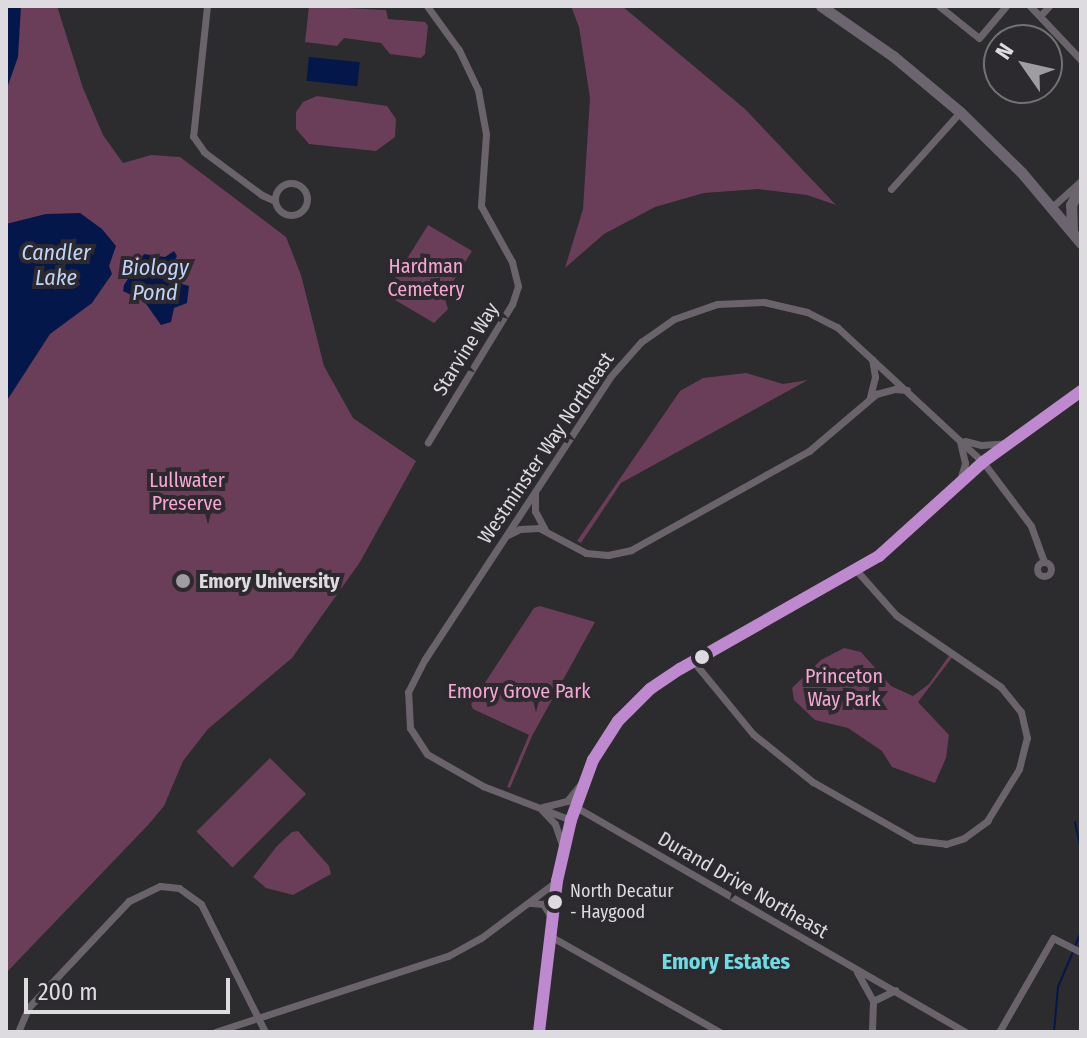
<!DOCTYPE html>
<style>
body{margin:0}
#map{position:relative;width:1087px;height:1038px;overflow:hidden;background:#2c2b2e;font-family:"Fira Sans Condensed",sans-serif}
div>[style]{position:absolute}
.green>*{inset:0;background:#6a3d58;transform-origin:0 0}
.water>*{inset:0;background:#04174b;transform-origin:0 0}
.stream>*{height:2px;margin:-1px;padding:0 1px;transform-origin:1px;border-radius:1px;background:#04174b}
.street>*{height:7px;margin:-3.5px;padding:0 3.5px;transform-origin:3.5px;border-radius:3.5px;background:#6b636c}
.street>.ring{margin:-3.5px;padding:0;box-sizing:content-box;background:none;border:7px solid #6b636c;border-radius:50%}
.secondary>*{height:10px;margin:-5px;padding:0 5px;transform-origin:5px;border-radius:5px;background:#6d666f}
.primary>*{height:11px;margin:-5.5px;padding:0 5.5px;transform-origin:5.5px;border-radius:5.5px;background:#6c646e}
.bus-1>*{height:12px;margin:-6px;padding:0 6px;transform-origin:6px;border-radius:6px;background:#bf89cf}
.dots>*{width:22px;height:22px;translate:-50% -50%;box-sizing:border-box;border:4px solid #2c2a2f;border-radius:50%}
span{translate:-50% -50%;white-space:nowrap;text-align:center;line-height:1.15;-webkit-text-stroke:8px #2c2a2f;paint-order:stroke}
.bus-label{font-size:18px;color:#dddbdf}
.left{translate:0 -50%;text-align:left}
.park-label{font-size:20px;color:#f6a6d4}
.street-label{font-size:20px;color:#dddbdf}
.poi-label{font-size:20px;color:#dddbdf;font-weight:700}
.water-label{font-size:22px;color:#c0d4f9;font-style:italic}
.neighbourhood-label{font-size:22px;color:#6fdbe3;font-weight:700}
.frame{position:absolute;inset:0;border:8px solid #dddbdf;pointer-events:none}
.north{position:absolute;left:983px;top:24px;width:80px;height:80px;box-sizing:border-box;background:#2c2a2f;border:2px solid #737175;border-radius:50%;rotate:304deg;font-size:22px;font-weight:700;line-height:32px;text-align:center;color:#dddbdf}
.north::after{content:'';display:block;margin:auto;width:28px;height:36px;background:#9f9da1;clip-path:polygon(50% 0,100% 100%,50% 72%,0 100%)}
.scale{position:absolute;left:24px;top:978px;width:206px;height:36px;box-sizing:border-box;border:4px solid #dddbdf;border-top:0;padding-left:10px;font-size:24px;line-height:28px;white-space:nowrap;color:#dddbdf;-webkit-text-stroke:6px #2c2a2f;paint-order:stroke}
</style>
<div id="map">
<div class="green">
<i style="clip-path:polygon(15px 6px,57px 6px,83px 88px,103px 135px,123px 163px,151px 155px,180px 157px,286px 237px,301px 275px,324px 366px,353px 418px,416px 461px,360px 562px,292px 658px,208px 729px,183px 761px,164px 806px,149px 824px,6px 973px,6px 76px)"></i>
<i style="clip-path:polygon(309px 6px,386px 10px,388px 19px,425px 22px,428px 26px,425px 54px,421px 58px,390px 54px,381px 43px,344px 38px,337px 46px,305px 42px)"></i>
<i style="clip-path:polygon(571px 6px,622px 6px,745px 109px,836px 205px,807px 195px,758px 189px,704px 193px,655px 207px,604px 234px,565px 268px,583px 209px,590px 98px,579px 27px)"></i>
<i style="clip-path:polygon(317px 96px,387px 106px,396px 119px,395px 137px,376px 151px,309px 144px,296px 129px,296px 112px,303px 102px)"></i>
<i style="clip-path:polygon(428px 225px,472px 251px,444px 296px,448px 309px,434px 323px,385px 294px)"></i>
<i style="clip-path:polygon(746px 373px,783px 384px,808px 380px,621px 483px,581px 543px,577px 541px,680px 391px,703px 378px)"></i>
<i style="clip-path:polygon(540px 606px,595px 622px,532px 736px,510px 788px,507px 787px,529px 735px,473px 709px,471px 704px,534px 608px)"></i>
<i style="clip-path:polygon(844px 648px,861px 652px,891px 686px,913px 696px,929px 684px,951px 653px,954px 655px,918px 702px,949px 735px,946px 758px,935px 783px,892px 767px,882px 751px,848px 728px,815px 720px,794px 700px,792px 688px,821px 660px)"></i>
<i style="left:270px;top:758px;width:51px;height:104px;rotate:45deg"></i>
<i style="clip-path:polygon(298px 831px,329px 866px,331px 874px,293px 895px,266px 888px,253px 877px,277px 846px,292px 832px)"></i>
</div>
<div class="water">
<i style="clip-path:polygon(6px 6px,21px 6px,18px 57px,6px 91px)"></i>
<i style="left:309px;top:57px;width:51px;height:24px;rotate:6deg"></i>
<i style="clip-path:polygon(80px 213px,102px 229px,116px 246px,109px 266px,112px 274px,92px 303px,50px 334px,6px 402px,6px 224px,46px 214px)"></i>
<i style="clip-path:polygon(174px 251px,177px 256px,172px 265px,182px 284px,189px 286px,187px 303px,174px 308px,171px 322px,161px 325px,144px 301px,123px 291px,124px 285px,144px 254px,165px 257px)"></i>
</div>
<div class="stream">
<i style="left:1075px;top:822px;width:29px;rotate:78deg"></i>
<i style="left:1081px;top:919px;width:2px;rotate:90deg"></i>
<i style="left:1075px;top:946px;width:15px;rotate:-67deg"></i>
<i style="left:1054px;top:1032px;width:45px;rotate:-84.9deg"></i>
<i style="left:1058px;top:987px;width:38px;rotate:-67deg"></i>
</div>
<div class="street">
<i style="left:207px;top:6px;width:131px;rotate:96.1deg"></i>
<i style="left:193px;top:136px;width:19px;rotate:55deg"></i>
<i style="left:204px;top:152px;width:72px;rotate:36.6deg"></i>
<i style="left:262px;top:195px;width:14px;rotate:25deg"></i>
<i style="left:427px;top:6px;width:54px;rotate:54deg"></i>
<i style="left:459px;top:50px;width:44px;rotate:64.6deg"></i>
<i style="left:478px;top:90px;width:45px;rotate:79.7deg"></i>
<i style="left:486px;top:134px;width:72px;rotate:94deg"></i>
<i style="left:481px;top:206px;width:64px;rotate:61deg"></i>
<i style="left:512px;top:262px;width:25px;rotate:76deg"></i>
<i style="left:518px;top:286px;width:19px;rotate:108deg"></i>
<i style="left:512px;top:304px;width:162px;rotate:121.3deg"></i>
<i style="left:939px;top:6px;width:51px;rotate:38.7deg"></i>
<i style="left:979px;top:38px;width:42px;rotate:-49.8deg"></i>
<i style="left:1030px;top:6px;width:74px;rotate:46.6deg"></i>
<i style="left:1040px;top:16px;width:13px;rotate:-48deg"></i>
<i class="ring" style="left:275px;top:183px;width:25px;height:25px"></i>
<i style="left:891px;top:189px;width:103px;rotate:-48.1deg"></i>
<i style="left:1052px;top:207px;width:38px;rotate:-42deg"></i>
<i style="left:870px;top:397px;width:21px;rotate:-76deg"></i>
<i style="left:875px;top:377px;width:18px;rotate:-99deg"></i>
<i style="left:965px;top:441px;width:16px;rotate:14deg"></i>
<i style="left:981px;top:445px;width:27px;rotate:-4deg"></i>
<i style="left:959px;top:483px;width:21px;rotate:-73deg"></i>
<i style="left:965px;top:463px;width:23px;rotate:-103deg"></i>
<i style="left:535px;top:494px;width:17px;rotate:90deg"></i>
<i style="left:535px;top:511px;width:21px;rotate:62deg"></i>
<i style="left:508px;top:535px;width:13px;rotate:-27deg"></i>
<i style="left:520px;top:529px;width:19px;rotate:-3deg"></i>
<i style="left:539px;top:528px;width:53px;rotate:28deg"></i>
<i style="left:586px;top:553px;width:22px;rotate:5deg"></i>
<i style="left:608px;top:555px;width:24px;rotate:-12deg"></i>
<i style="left:631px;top:550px;width:204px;rotate:-29.1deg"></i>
<i style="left:809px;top:451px;width:88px;rotate:-40.4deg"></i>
<i style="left:876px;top:394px;width:20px;rotate:-15deg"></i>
<i style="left:895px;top:389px;width:12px;rotate:5deg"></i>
<i class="ring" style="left:1037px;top:562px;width:7px;height:7px"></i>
<i style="left:693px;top:661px;width:94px;rotate:50.6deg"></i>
<i style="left:753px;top:734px;width:77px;rotate:38.7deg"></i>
<i style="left:813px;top:782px;width:117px;rotate:29.6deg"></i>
<i style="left:915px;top:840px;width:31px;rotate:7deg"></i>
<i style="left:946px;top:844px;width:19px;rotate:-18deg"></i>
<i style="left:964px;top:838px;width:29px;rotate:-36deg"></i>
<i style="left:987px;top:821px;width:61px;rotate:-58.4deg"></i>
<i style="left:1019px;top:769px;width:32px;rotate:-76deg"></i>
<i style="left:1027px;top:738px;width:27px;rotate:-103deg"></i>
<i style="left:1021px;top:712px;width:32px;rotate:-129deg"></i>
<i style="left:1001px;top:687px;width:127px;rotate:-145.6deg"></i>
<i style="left:896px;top:615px;width:60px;rotate:-131.6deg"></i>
<i style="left:574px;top:806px;width:452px;rotate:30deg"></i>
<i style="left:543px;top:807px;width:25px;rotate:-14deg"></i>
<i style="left:567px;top:801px;width:22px;rotate:-51deg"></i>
<i style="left:542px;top:810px;width:19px;rotate:47deg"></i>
<i style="left:555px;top:824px;width:24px;rotate:71deg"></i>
<i style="left:571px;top:820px;width:94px;rotate:-158.9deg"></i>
<i style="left:483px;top:786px;width:64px;rotate:-150.3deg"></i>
<i style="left:427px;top:754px;width:31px;rotate:-123deg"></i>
<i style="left:410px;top:728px;width:36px;rotate:-93deg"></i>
<i style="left:408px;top:692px;width:37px;rotate:-63deg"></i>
<i style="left:425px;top:659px;width:337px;rotate:-56.7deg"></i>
<i style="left:610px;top:377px;width:47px;rotate:-48.5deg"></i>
<i style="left:641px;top:342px;width:40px;rotate:-34.9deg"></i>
<i style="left:674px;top:319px;width:46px;rotate:-19.2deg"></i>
<i style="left:717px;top:304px;width:47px;rotate:-2.4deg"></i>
<i style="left:764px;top:302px;width:44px;rotate:13.1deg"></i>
<i style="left:807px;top:312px;width:34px;rotate:27deg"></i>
<i style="left:837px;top:327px;width:199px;rotate:42.8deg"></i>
<i style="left:983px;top:462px;width:80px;rotate:53.1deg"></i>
<i style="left:1031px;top:526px;width:38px;rotate:70deg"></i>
<i style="left:531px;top:903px;width:12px;rotate:5deg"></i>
<i style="left:543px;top:904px;width:15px;rotate:58deg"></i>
<i style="left:550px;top:936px;width:195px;rotate:29.5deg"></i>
<i style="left:857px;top:972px;width:33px;rotate:61deg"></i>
<i style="left:873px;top:1001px;width:31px;rotate:92deg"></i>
<i style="left:873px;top:1001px;width:25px;rotate:-26deg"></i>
<i style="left:18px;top:1032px;width:26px;rotate:-67deg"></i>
<i style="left:28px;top:1008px;width:147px;rotate:-46.7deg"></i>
<i style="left:129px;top:901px;width:34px;rotate:-26deg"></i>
<i style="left:160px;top:886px;width:19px;rotate:6deg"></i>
<i style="left:179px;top:888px;width:27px;rotate:36deg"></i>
<i style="left:201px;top:904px;width:143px;rotate:63.4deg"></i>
<i style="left:215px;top:1032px;width:245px;rotate:-18.1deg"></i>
<i style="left:448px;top:956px;width:38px;rotate:-29deg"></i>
<i style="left:481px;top:938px;width:95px;rotate:-36.9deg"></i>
<i style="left:999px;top:1032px;width:108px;rotate:-60.1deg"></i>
<i style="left:1053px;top:938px;width:31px;rotate:27deg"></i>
</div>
<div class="secondary">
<i style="left:539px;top:1032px;width:152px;rotate:-83.2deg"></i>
<i style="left:557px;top:881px;width:63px;rotate:-77.1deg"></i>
<i style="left:571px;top:820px;width:64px;rotate:-69.9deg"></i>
<i style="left:593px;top:760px;width:46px;rotate:-57.3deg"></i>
<i style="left:618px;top:721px;width:45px;rotate:-45deg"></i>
<i style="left:650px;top:689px;width:36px;rotate:-34deg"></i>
<i style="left:680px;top:669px;width:229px;rotate:-29.6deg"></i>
<i style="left:879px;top:556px;width:140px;rotate:-42.1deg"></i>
<i style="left:983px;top:462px;width:121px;rotate:-35.9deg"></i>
</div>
<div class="primary">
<i style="left:821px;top:6px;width:88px;rotate:34.8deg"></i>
<i style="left:893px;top:56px;width:87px;rotate:39.9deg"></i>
<i style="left:960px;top:112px;width:87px;rotate:44.5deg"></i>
<i style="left:1022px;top:173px;width:92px;rotate:49.9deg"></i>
<i style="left:1072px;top:229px;width:24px;rotate:-92deg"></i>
<i style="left:1071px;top:205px;width:22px;rotate:-63deg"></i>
</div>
<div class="bus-1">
<i style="left:539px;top:1032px;width:152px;rotate:-83.2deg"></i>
<i style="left:557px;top:881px;width:63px;rotate:-77.1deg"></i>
<i style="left:571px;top:820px;width:64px;rotate:-69.9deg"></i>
<i style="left:593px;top:760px;width:46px;rotate:-57.3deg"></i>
<i style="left:618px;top:721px;width:45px;rotate:-45deg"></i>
<i style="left:650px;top:689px;width:36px;rotate:-34deg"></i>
<i style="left:680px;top:669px;width:229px;rotate:-29.6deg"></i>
<i style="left:879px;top:556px;width:140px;rotate:-42.1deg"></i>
<i style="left:983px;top:462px;width:121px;rotate:-35.9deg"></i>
</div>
<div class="dots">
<i style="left:183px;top:581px;background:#9f9da1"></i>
<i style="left:702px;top:657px;background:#dddbdf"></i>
<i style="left:555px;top:902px;background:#dddbdf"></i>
</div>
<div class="bus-label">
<span class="left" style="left:570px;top:902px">North Decatur<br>- Haygood</span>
</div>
<div class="park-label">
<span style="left:426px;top:278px">Hardman<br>Cemetery</span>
<span style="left:187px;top:492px">Lullwater<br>Preserve</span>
<span style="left:844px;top:688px">Princeton<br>Way Park</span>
<span style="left:519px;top:691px">Emory Grove Park</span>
</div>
<div class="street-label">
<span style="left:466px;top:349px;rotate:-58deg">Starvine Way</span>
<span style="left:546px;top:448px;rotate:-56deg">Westminster Way Northeast</span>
<span style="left:743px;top:885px;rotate:30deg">Durand Drive Northeast</span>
</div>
<div class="poi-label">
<span class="left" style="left:199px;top:581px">Emory University</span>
</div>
<div class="water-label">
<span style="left:56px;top:265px">Candler<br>Lake</span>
<span style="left:155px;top:280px">Biology<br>Pond</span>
</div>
<div class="neighbourhood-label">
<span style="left:726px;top:962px">Emory Estates</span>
</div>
<div class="frame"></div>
<div class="north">N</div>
<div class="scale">200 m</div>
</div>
